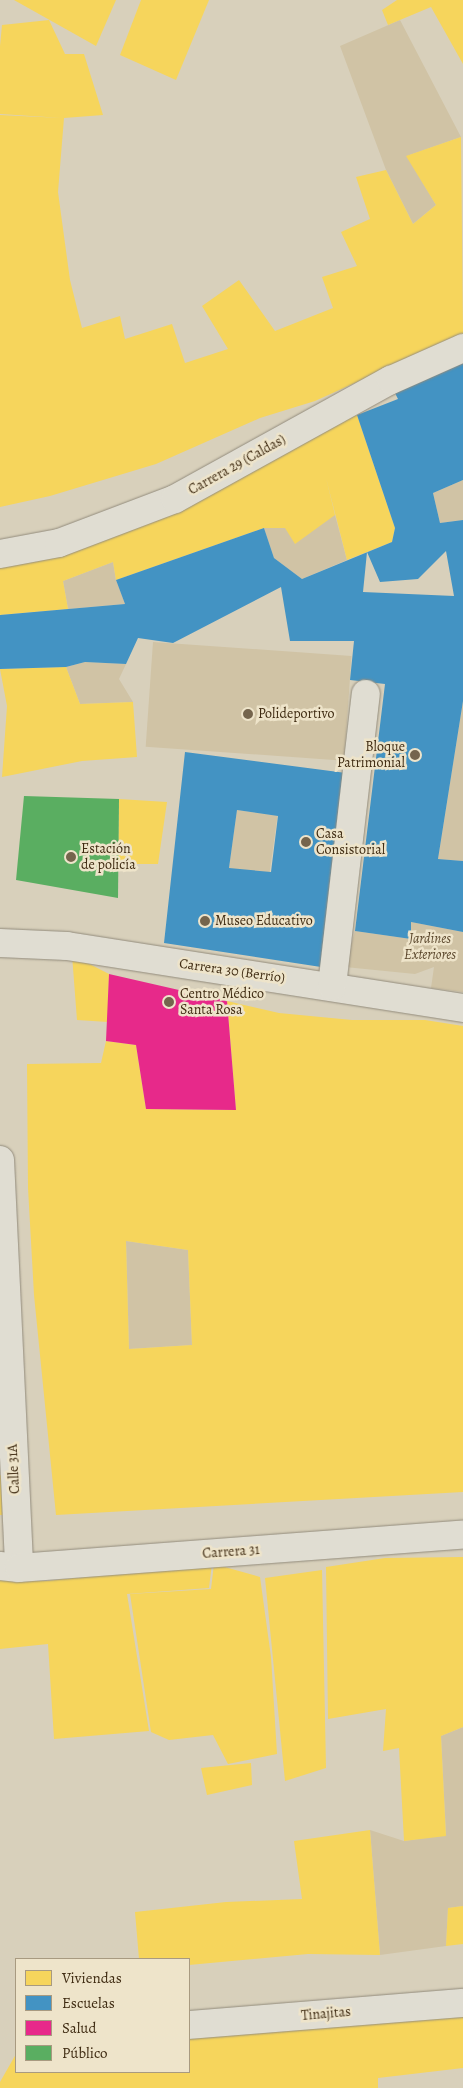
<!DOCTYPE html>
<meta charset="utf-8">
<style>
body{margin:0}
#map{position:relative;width:463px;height:2088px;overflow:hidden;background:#d8d0bb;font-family:Alegreya,serif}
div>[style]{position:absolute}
.green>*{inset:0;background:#d0c3a5;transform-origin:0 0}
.homes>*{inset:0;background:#f6d55c}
.schools>*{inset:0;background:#4393c3}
.health>*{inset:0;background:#e7298a}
.public>*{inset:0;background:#5aae61}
.roads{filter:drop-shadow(0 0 1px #928b7c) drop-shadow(0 0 1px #928b7c)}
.street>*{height:28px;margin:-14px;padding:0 14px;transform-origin:14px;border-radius:14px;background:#e0ddd2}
.dots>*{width:14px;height:14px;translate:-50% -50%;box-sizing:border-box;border:2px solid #eee4ca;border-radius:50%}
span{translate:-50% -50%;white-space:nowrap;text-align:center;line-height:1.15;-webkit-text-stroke:5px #eee4ca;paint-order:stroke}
.street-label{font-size:14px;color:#3f2b12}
.poi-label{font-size:14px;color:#3f2b12}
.left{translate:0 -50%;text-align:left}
.right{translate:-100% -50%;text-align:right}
.park-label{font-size:14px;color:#5b472c;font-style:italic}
.legend{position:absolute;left:15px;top:1958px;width:175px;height:115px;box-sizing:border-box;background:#eee4ca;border:1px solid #a89a80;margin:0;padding:6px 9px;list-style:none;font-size:15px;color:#3f2b12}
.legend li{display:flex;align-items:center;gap:10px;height:25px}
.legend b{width:25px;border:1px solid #a89a80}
</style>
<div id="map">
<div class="green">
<i style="clip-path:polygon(400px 20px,461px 137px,407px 156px,436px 205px,413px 224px,386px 170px,340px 46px)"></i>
<i style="clip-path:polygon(463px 480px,463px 520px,440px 523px,433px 493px)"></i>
<i style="clip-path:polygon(335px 515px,347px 560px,302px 579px,274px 558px,264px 528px,285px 528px)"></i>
<i style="clip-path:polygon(113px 562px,116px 580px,125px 604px,68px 609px,63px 581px)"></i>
<i style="left:153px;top:642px;width:199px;height:105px;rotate:4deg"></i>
<i style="clip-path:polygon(85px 662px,126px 664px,119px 679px,133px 702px,80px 704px,66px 667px)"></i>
<i style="clip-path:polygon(463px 701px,463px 861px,438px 859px)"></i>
<i style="left:237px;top:810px;width:41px;height:59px;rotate:8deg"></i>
<i style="clip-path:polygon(411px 922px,463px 932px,463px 992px,431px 988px,434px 967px,415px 974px,345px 967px,355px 931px,411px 939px)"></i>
<i style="clip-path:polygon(126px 1241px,188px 1250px,192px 1345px,129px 1349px)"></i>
<i style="clip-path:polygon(463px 1727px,463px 1906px,448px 1908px,446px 1946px,380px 1955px,370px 1830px,404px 1841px,446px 1835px,441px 1736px)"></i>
</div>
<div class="homes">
<i style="clip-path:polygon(14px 0,116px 0,96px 46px)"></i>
<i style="clip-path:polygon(141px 0,209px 0,176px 80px,120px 55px)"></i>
<i style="clip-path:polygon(397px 0,463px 0,463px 64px,431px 7px,388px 25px,382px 10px)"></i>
<i style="clip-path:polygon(49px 20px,65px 54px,84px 54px,103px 115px,64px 118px,58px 192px,70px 280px,82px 328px,120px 316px,125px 339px,172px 324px,185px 363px,228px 349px,202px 306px,239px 280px,275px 331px,333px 308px,322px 277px,357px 266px,341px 232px,370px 219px,356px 177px,386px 170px,413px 224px,436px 205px,406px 156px,461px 137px,463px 334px,315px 401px,260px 418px,156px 464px,50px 496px,0 507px,0 115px,62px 118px,0 114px,0 46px,2px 25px)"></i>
<i style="clip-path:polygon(357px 415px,395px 528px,392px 542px,347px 560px,326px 478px,335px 515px,295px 544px,285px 528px,264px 528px,116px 580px,113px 562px,63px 581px,68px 609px,0 615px,0 565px,64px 556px,110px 537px,315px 432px)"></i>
<i style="clip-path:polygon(66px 667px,80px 704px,133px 702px,137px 757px,82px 761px,2px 777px,7px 706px,0 669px)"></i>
<i style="clip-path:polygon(119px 799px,167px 802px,158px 864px,118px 864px)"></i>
<i style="clip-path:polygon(72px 955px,109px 974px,108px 1022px,77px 1020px)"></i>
<i style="clip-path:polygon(evenodd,227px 1001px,279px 1013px,352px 1020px,425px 1020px,463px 1026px,463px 1492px,56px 1515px,34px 1295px,28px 1188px,27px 1064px,101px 1063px,106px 1041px,136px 1045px,146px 1109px,236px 1110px,227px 1001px,126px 1241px,188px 1250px,192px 1345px,129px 1349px,126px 1241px)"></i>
<i style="clip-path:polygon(0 1475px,1px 1475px,6px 1515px,0 1515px)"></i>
<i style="clip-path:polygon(463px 1557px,463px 1727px,441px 1736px,446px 1836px,404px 1841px,399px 1748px,383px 1751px,386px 1709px,328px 1719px,326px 1567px,385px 1558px)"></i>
<i style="clip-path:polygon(212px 1563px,209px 1588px,127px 1594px,149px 1731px,54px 1739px,48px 1644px,0 1649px,0 1579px,46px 1581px)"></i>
<i style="clip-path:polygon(214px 1564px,260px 1577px,271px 1657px,277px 1754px,228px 1764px,213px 1735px,169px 1740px,151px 1732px,130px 1594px,211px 1589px)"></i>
<i style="clip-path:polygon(322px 1570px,326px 1768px,285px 1781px,265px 1578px)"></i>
<i style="clip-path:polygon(251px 1763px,252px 1785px,207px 1795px,201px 1768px)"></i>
<i style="clip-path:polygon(370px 1830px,380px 1955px,308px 1954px,189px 1965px,189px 1959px,139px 1959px,135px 1912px,226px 1902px,302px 1899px,294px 1841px)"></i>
<i style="clip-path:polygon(463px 1906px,463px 1944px,446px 1946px,448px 1908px)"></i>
<i style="clip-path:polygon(463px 2009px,463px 2068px,378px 2078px,378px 2088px,0 2088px,0 2082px,16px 2054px,16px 2072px,189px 2072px,189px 2030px)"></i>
</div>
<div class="schools">
<i style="clip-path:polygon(evenodd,463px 360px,463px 480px,433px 493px,440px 523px,463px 520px,463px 701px,438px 859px,463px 861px,463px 932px,411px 922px,411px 939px,355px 931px,385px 684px,350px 680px,354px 641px,290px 641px,281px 587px,173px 643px,138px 638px,126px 664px,85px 662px,66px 667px,0 669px,0 615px,125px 604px,116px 580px,264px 528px,274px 558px,302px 579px,392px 542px,395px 528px,357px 415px,398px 399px,393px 389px,463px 360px,446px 551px,454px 596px,363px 592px,367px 552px,380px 582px,418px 579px,446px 551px)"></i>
<i style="clip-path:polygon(evenodd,185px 752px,346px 773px,321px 967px,164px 943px,185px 752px,237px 810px,278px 816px,271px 872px,229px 868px,237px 810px)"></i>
</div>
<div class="health">
<i style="clip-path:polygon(109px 974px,227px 1001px,236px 1110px,146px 1109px,136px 1045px,106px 1041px)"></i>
</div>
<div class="public">
<i style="clip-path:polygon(24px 796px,119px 799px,118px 898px,16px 880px)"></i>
</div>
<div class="roads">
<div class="street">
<i style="left:0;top:554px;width:60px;rotate:-10.6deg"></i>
<i style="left:59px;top:543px;width:124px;rotate:-20.8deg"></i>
<i style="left:175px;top:499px;width:247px;rotate:-28.9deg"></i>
<i style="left:391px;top:380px;width:79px;rotate:-24deg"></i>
<i style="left:0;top:943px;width:67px;rotate:2.6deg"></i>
<i style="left:67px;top:946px;width:401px;rotate:8.9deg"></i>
<i style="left:332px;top:986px;width:294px;rotate:-83.4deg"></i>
<i style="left:0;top:1160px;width:408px;rotate:87.3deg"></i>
<i style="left:0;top:1566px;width:19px;rotate:6deg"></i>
<i style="left:19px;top:1568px;width:445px;rotate:-4.3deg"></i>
<i style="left:189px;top:2025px;width:275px;rotate:-4.6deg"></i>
</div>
</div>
<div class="dots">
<i style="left:248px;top:714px;background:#75654d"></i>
<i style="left:415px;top:755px;background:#75654d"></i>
<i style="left:306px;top:842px;background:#75654d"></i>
<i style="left:71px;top:857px;background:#75654d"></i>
<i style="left:205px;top:921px;background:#75654d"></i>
<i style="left:169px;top:1002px;background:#75654d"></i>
</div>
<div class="street-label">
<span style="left:237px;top:465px;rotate:-29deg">Carrera 29 (Caldas)</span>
<span style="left:232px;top:971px;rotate:8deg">Carrera 30 (Berrío)</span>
<span style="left:14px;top:1469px;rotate:-93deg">Calle 31A</span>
<span style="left:231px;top:1552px;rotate:-4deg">Carrera 31</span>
<span style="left:326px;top:2014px;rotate:-5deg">Tinajitas</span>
</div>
<div class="poi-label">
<span class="left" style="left:258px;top:714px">Polideportivo</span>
<span class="right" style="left:405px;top:755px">Bloque<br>Patrimonial</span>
<span class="left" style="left:316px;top:842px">Casa<br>Consistorial</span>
<span class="left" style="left:81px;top:857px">Estación<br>de policía</span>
<span class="left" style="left:215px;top:921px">Museo Educativo</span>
<span class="left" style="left:180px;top:1002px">Centro Médico<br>Santa Rosa</span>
</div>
<div class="park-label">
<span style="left:430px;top:947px">Jardines<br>Exteriores</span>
</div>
<ul class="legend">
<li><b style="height:14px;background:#f6d55c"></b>Viviendas</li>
<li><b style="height:14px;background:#4393c3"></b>Escuelas</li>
<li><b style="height:14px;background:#e7298a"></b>Salud</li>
<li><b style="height:14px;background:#5aae61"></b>Público</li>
</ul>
</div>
